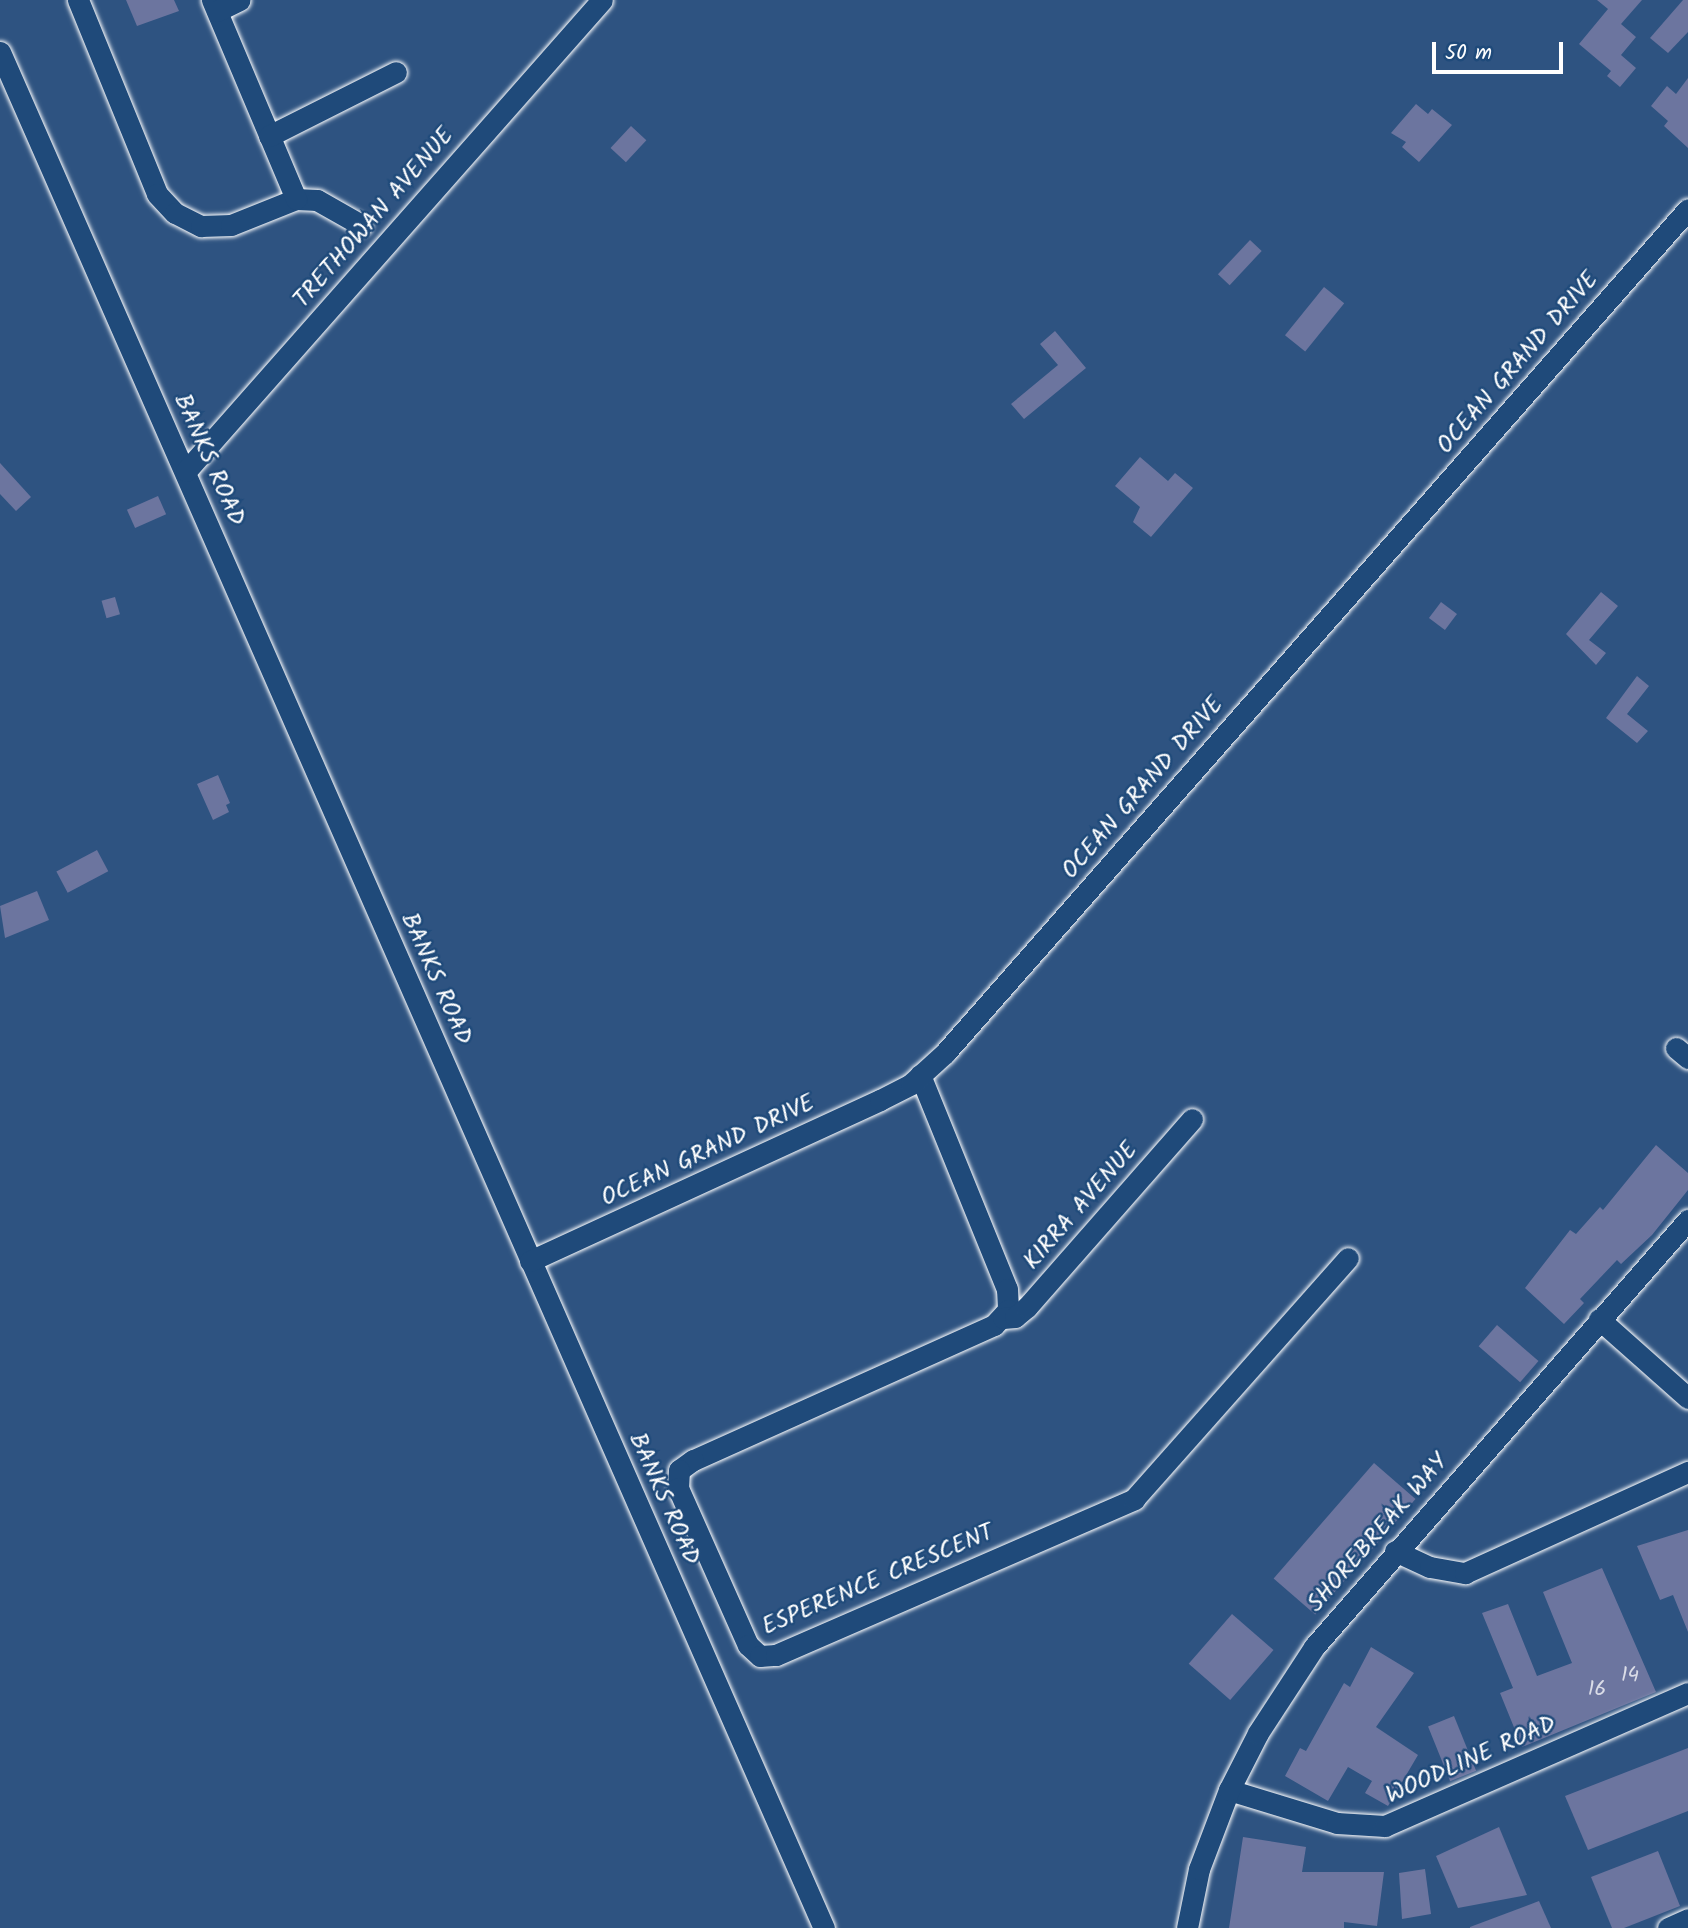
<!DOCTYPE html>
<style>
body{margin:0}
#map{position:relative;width:1688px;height:1928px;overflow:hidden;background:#2e5381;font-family:Kalam,sans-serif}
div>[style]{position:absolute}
.building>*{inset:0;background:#6c759f;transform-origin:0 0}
.roads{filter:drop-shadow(0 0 2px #fff) drop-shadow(0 0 2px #fff)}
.minor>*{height:21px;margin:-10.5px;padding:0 10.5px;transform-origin:10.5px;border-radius:10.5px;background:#1f4a7a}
span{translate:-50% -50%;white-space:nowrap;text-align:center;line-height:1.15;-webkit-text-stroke:5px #1f4a7a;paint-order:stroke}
.number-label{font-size:21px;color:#dadce7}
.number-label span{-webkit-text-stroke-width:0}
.street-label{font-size:24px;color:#fff}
.scale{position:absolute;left:1432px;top:42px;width:131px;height:32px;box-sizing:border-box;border:4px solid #fff;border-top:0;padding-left:9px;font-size:21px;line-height:24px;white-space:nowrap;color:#fff;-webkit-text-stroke:5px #1f4a7a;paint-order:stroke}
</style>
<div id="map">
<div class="building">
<i style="clip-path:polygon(126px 0,174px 0,179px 11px,137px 26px)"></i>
<i style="clip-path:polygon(1597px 0,1642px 0,1621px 24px,1636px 37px,1621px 55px,1636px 68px,1620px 87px,1607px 76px,1611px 71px,1579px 44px,1608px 9px)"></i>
<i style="clip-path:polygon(1683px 0,1688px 0,1688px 32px,1668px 53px,1650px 38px)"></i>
<i style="clip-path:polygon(1688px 78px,1688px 148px,1664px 126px,1668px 121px,1651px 106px,1667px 86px,1676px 94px)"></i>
<i style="clip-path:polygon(1416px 104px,1428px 114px,1432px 109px,1452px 125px,1419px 162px,1402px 147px,1406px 142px,1391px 133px)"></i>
<i style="left:631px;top:126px;width:21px;height:30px;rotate:43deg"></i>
<i style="left:1250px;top:240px;width:16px;height:47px;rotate:43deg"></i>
<i style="left:1324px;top:287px;width:26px;height:62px;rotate:39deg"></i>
<i style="clip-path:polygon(1055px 331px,1086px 368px,1024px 419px,1011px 404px,1058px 365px,1040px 344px)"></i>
<i style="clip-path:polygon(1140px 457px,1168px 481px,1175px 473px,1193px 488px,1151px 537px,1133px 522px,1140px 507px,1115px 486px)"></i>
<i style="clip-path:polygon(0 463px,31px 497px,16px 511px,0 494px)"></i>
<i style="left:158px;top:496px;width:20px;height:34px;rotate:66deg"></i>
<i style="clip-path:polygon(1601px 592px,1618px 606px,1589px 640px,1606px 653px,1596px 665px,1566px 634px)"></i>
<i style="left:115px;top:597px;width:18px;height:14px;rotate:74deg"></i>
<i style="left:1441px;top:602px;width:20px;height:20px;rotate:37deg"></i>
<i style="clip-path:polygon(1637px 676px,1649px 686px,1627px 714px,1648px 731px,1637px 743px,1606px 718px)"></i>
<i style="clip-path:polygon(218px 775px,230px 803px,226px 805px,229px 812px,213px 820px,197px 784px)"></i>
<i style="left:97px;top:850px;width:24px;height:46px;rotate:62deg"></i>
<i style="clip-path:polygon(37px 891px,49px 920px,5px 938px,0 906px)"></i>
<i style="clip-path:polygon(1656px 1145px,1688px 1173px,1688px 1190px,1652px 1235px,1621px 1264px,1617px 1260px,1580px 1299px,1584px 1303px,1564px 1324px,1525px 1288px,1570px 1230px,1576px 1234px,1600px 1207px,1603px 1210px)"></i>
<i style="left:1497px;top:1325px;width:55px;height:28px;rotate:41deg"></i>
<i style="left:1374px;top:1463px;width:55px;height:153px;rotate:41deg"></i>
<i style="clip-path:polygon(1688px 1530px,1688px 1632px,1673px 1595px,1660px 1600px,1637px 1546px)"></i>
<i style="clip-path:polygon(1602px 1568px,1656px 1692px,1522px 1747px,1500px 1693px,1513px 1688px,1482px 1613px,1508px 1604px,1537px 1676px,1572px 1663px,1543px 1592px)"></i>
<i style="left:1232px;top:1614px;width:55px;height:66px;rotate:41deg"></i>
<i style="clip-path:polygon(1371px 1647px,1414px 1673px,1376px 1727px,1418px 1755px,1388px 1806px,1365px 1793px,1372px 1781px,1348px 1767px,1328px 1801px,1285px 1776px,1300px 1748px,1306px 1751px,1344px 1683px,1350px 1687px)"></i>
<i style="left:1454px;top:1716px;width:59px;height:28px;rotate:68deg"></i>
<i style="clip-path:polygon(1688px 1748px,1688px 1811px,1588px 1850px,1565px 1796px)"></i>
<i style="clip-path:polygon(1499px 1827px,1527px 1895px,1458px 1908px,1436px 1856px)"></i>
<i style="clip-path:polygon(1243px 1837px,1306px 1847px,1302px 1872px,1384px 1872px,1377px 1926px,1344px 1922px,1344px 1928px,1229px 1928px)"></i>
<i style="clip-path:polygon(1658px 1851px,1680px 1906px,1624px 1928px,1612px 1928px,1591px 1877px)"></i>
<i style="clip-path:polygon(1425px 1869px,1431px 1914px,1402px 1919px,1399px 1873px)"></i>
<i style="clip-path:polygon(1539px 1901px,1551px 1928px,1470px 1928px,1470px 1927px)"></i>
</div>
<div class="roads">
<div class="minor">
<i style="left:78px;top:0;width:209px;rotate:67.8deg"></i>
<i style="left:157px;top:194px;width:26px;rotate:47deg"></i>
<i style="left:175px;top:213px;width:29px;rotate:27deg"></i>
<i style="left:201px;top:226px;width:30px;rotate:-2deg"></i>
<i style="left:231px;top:225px;width:70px;rotate:-21.8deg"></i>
<i style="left:296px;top:199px;width:21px;rotate:3deg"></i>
<i style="left:317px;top:200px;width:51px;rotate:29.6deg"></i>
<i style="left:212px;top:0;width:216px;rotate:67.1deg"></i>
<i style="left:217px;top:11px;width:25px;rotate:-26deg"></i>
<i style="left:0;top:52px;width:2049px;rotate:66.29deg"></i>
<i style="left:269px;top:136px;width:142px;rotate:-26.7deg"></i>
<i style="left:186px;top:471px;width:628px;rotate:-48.55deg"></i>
<i style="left:1676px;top:1048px;width:16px;rotate:40deg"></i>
<i style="left:920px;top:1075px;width:231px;rotate:67.9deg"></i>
<i style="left:1007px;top:1289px;width:21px;rotate:87deg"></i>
<i style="left:1008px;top:1310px;width:21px;rotate:133deg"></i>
<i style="left:994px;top:1325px;width:330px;rotate:155.8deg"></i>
<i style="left:693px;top:1460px;width:17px;rotate:144deg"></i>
<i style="left:679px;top:1470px;width:18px;rotate:93deg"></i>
<i style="left:678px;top:1488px;width:172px;rotate:66deg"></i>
<i style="left:748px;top:1645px;width:16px;rotate:43deg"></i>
<i style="left:760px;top:1656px;width:16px;rotate:-4deg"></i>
<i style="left:776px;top:1655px;width:391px;rotate:-23.5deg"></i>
<i style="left:1134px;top:1499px;width:322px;rotate:-48.4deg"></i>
<i style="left:530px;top:1261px;width:385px;rotate:-24.7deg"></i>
<i style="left:880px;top:1100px;width:35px;rotate:-27deg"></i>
<i style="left:911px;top:1084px;width:46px;rotate:-42.4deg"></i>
<i style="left:945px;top:1053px;width:1124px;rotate:-48.64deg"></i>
<i style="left:1003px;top:1318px;width:12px;rotate:-5deg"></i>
<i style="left:1015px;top:1317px;width:16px;rotate:-40deg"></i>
<i style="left:1027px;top:1307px;width:250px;rotate:-48.7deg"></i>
<i style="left:1599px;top:1319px;width:119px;rotate:41.6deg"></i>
<i style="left:1395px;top:1551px;width:38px;rotate:25deg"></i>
<i style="left:1430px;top:1567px;width:36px;rotate:10deg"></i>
<i style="left:1465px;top:1573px;width:245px;rotate:-24.4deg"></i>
<i style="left:1229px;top:1790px;width:113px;rotate:17deg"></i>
<i style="left:1337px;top:1823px;width:48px;rotate:3.6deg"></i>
<i style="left:1385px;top:1826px;width:331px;rotate:-23.7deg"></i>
<i style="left:1187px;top:1928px;width:60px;rotate:-78.5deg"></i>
<i style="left:1199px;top:1869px;width:85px;rotate:-69.2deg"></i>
<i style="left:1229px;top:1790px;width:64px;rotate:-63deg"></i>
<i style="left:1258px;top:1733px;width:103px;rotate:-56.9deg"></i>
<i style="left:1314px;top:1647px;width:568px;rotate:-48.79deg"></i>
<i style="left:1668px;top:1928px;width:22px;rotate:-24deg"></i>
</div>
</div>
<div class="number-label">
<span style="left:1630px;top:1676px">14</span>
<span style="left:1597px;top:1690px">16</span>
</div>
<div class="street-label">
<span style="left:374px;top:218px;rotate:-49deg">TRETHOWAN AVENUE</span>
<span style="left:1518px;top:363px;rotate:-49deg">OCEAN GRAND DRIVE</span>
<span style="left:209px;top:460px;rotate:66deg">BANKS ROAD</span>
<span style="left:1143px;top:788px;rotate:-49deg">OCEAN GRAND DRIVE</span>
<span style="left:436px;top:979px;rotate:66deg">BANKS ROAD</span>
<span style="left:708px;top:1151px;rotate:-25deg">OCEAN GRAND DRIVE</span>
<span style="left:1081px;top:1206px;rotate:-49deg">KIRRA AVENUE</span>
<span style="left:664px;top:1499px;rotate:66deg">BANKS ROAD</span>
<span style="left:1378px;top:1533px;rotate:-49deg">SHOREBREAK WAY</span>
<span style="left:878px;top:1580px;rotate:-23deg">ESPERENCE CRESCENT</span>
<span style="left:1471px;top:1760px;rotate:-24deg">WOODLINE ROAD</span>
</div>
<div class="scale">50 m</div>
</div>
